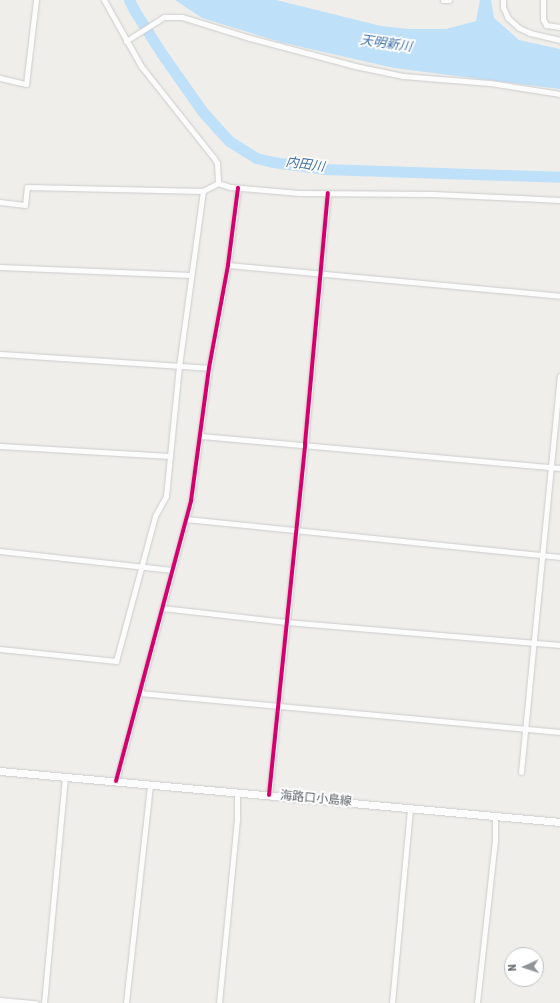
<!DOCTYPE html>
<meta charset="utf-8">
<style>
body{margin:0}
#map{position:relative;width:560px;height:1003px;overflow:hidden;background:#efeeea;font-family:"Source Sans 3","Noto Sans JP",sans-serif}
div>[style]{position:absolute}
.water>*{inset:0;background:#bfe0f9}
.river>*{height:11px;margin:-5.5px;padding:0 5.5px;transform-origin:5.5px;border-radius:5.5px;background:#bfe0f9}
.roads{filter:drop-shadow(0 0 1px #cbcccc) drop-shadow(0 0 1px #cbcccc)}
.street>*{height:5px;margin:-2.5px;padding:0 2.5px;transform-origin:2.5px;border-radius:2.5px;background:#fdfcfc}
.secondary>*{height:7px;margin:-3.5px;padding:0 3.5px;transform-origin:3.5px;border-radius:3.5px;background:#fdfcfc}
.cycleway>*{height:4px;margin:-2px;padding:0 2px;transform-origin:2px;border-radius:2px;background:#d6006c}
span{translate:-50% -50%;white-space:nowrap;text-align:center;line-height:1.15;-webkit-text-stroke:3.5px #fff;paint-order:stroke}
.street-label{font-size:12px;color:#5f6368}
.water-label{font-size:13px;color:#4174aa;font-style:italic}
.north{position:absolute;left:504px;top:947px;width:40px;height:40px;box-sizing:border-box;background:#fff;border:1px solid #bfc1c3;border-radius:50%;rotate:267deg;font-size:11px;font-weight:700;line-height:16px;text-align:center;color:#5f6368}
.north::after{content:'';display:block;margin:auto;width:14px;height:18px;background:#919496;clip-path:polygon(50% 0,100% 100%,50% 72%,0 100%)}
</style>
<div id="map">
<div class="water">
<i style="clip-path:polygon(175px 0,276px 0,381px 26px,409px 29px,446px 29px,476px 21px,480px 0,491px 0,494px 18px,519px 40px,560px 49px,560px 89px,394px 68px,280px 42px,202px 18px)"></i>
</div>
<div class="river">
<i style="left:129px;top:0;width:11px;rotate:63deg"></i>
<i style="left:134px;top:10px;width:52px;rotate:57.5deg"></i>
<i style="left:162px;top:54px;width:70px;rotate:54.9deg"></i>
<i style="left:202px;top:111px;width:40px;rotate:48deg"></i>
<i style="left:229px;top:141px;width:32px;rotate:32deg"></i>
<i style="left:256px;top:158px;width:17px;rotate:13deg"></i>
<i style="left:273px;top:162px;width:51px;rotate:7.8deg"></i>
<i style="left:324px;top:169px;width:236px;rotate:1.9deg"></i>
</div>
<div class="roads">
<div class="street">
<i style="left:104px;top:0;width:76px;rotate:60.7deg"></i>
<i style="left:141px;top:66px;width:117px;rotate:51.6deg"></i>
<i style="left:214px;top:158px;width:6px;rotate:59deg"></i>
<i style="left:217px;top:163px;width:20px;rotate:87deg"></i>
<i style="left:443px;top:0;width:6px"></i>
<i style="left:503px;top:0;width:7px;rotate:90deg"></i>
<i style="left:503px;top:7px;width:12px;rotate:66deg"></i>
<i style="left:508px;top:18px;width:15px;rotate:42deg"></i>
<i style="left:519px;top:28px;width:12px;rotate:24deg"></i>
<i style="left:530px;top:33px;width:31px;rotate:13deg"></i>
<i style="left:543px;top:0;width:19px;rotate:90deg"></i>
<i style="left:543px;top:19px;width:7px;rotate:63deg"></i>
<i style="left:546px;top:25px;width:14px;rotate:8deg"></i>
<i style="left:126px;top:41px;width:45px;rotate:-32.3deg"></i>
<i style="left:164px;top:17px;width:18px"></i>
<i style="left:182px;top:17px;width:71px;rotate:17.2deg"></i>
<i style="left:250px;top:38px;width:109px;rotate:14.9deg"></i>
<i style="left:355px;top:66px;width:49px;rotate:11.8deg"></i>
<i style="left:403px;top:76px;width:87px;rotate:4.6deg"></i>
<i style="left:490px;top:83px;width:71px;rotate:8.9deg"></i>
<i style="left:0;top:78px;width:27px;rotate:13deg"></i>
<i style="left:26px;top:84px;width:85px;rotate:-83.2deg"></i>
<i style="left:0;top:202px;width:25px;rotate:7deg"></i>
<i style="left:25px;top:205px;width:18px;rotate:-84deg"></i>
<i style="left:27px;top:187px;width:176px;rotate:1.3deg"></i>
<i style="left:203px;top:191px;width:17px;rotate:-28deg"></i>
<i style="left:218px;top:183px;width:13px;rotate:18deg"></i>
<i style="left:230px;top:187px;width:69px;rotate:5deg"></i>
<i style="left:299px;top:193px;width:134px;rotate:0.4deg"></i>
<i style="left:433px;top:194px;width:127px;rotate:2.7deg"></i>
<i style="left:228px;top:265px;width:333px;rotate:5.3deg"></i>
<i style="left:0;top:267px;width:191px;rotate:2.4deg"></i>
<i style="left:0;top:354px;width:209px;rotate:3.8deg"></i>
<i style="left:201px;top:436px;width:360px;rotate:5.1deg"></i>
<i style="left:0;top:446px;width:170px;rotate:3.4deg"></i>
<i style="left:186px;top:519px;width:376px;rotate:5.8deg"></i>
<i style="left:0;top:551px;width:173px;rotate:6.3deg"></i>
<i style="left:162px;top:608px;width:125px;rotate:6.4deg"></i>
<i style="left:286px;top:622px;width:275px;rotate:4.8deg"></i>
<i style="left:0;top:649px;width:117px;rotate:5.9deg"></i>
<i style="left:116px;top:661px;width:150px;rotate:-74.9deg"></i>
<i style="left:155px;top:516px;width:23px;rotate:-61deg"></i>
<i style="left:166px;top:496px;width:131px;rotate:-84.3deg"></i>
<i style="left:179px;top:366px;width:177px;rotate:-82.2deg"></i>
<i style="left:139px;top:693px;width:423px;rotate:5.3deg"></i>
<i style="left:521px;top:772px;width:398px;rotate:-84.4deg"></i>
<i style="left:116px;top:781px;width:290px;rotate:-75deg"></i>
<i style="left:191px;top:501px;width:134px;rotate:-82.3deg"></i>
<i style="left:209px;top:368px;width:105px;rotate:-79.5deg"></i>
<i style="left:228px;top:265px;width:78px;rotate:-82.6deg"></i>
<i style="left:269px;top:795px;width:353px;rotate:-84.1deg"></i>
<i style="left:305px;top:444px;width:252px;rotate:-84.8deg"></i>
<i style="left:0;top:1000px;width:36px;rotate:5deg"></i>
<i style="left:44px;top:1003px;width:228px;rotate:-84.7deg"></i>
<i style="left:126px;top:1003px;width:220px;rotate:-83.7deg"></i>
<i style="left:219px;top:1003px;width:184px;rotate:-84.4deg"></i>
<i style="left:237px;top:820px;width:28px;rotate:-90deg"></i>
<i style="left:392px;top:1003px;width:196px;rotate:-84.7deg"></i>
<i style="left:477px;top:1003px;width:164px;rotate:-83.7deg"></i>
<i style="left:495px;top:840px;width:24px;rotate:-90deg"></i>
</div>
<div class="secondary">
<i style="left:0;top:771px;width:562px;rotate:5.2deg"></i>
</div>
</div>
<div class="cycleway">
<i style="left:116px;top:781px;width:290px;rotate:-75deg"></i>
<i style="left:191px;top:501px;width:134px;rotate:-82.3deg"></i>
<i style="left:209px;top:368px;width:105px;rotate:-79.5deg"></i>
<i style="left:228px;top:265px;width:78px;rotate:-82.6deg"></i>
<i style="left:269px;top:795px;width:353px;rotate:-84.1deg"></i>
<i style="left:305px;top:444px;width:252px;rotate:-84.8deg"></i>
</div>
<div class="street-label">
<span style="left:316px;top:799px;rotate:5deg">海路口小島線</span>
</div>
<div class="water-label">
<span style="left:386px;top:44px;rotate:8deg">天明新川</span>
<span style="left:305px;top:165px;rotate:8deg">内田川</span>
</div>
<div class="north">N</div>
</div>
